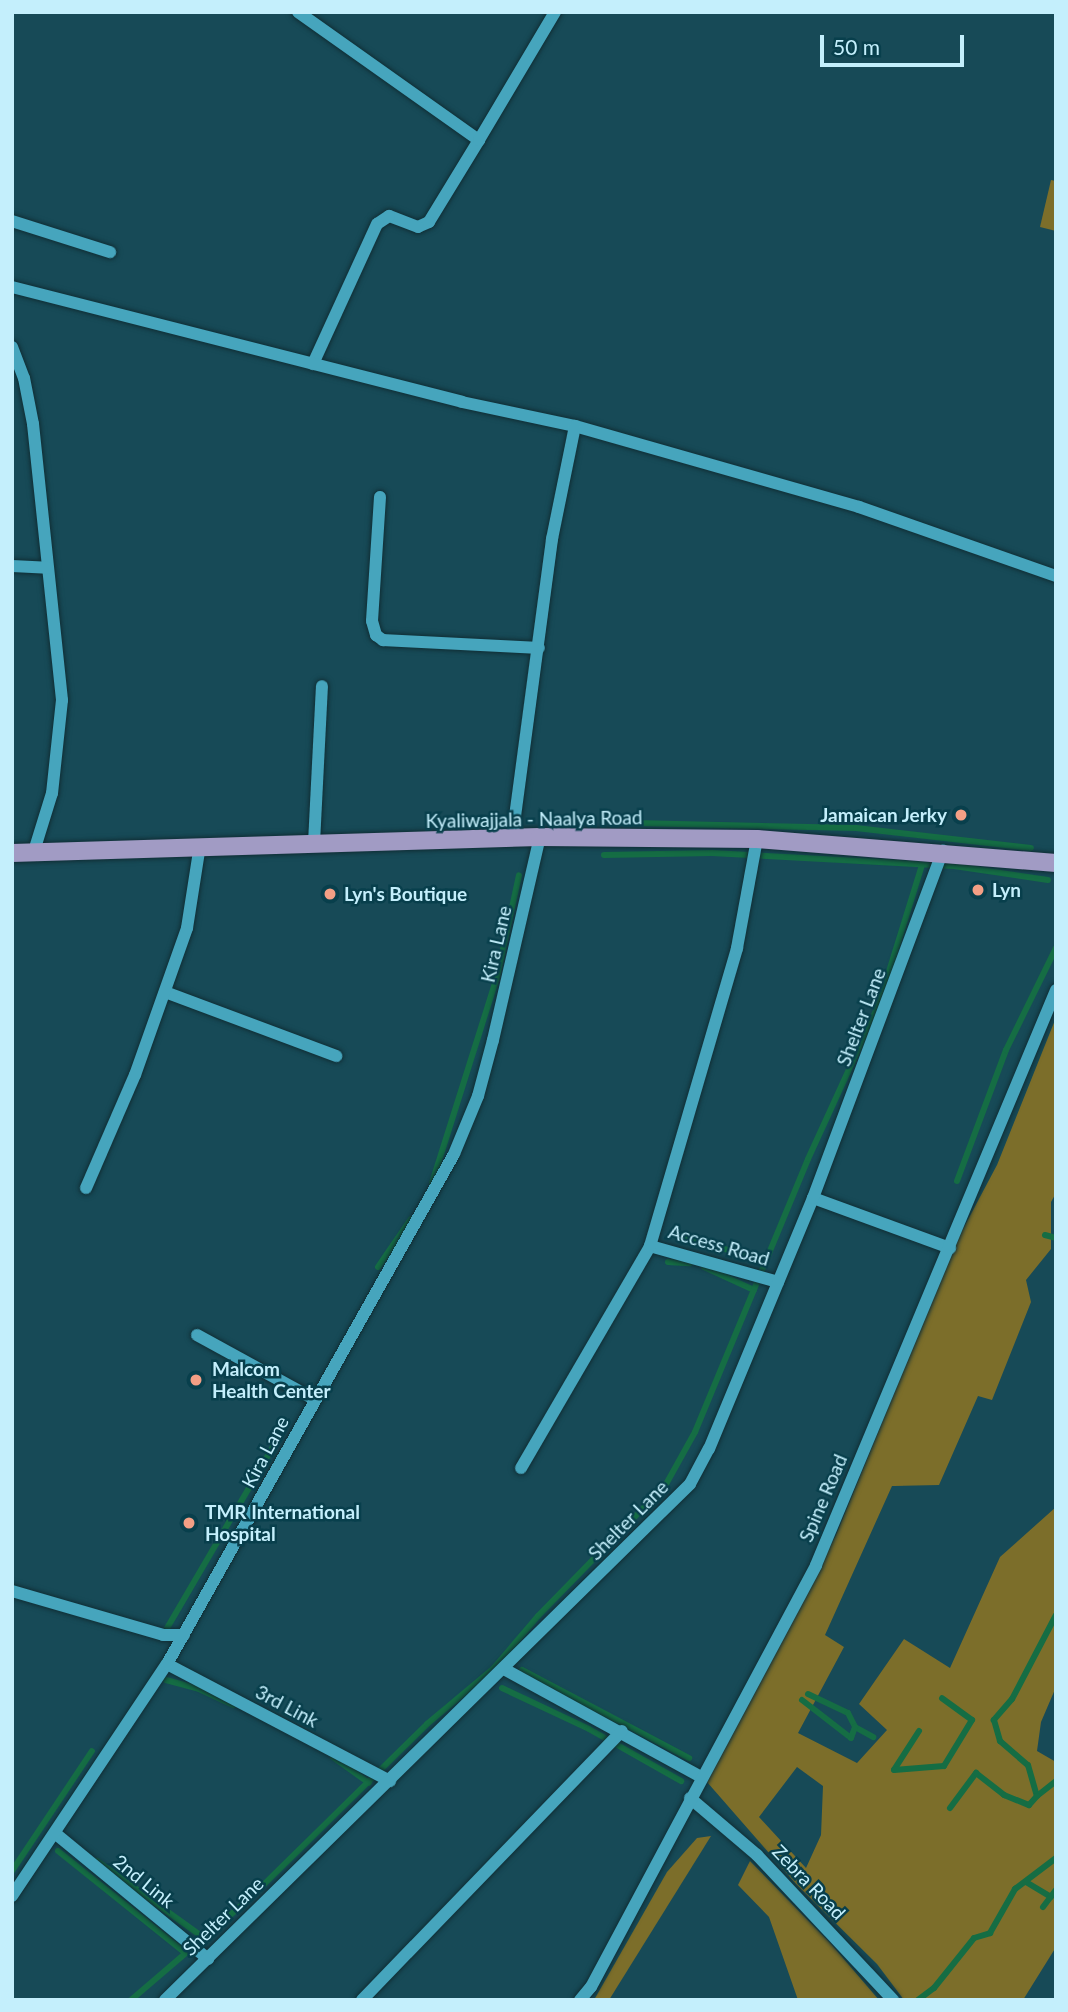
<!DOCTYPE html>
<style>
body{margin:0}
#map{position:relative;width:1068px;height:2012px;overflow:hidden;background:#174a57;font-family:Lato,sans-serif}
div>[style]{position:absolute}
.green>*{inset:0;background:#7c6e2a}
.stream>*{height:6px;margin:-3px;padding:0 3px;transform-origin:3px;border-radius:3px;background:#156d44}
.roads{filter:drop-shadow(0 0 2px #102e35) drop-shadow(0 0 2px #102e35)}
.minor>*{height:12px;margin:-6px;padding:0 6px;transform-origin:6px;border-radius:6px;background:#46a5bd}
.major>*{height:18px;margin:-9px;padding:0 9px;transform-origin:9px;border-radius:9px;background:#a19bc4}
.dots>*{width:19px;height:19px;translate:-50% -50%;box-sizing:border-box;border:4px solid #083f4c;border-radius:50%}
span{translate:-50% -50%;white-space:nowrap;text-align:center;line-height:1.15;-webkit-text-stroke:5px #083f4c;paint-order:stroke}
.poi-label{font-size:19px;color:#c4effc;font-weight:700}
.right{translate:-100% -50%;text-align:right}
.left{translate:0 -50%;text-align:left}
.street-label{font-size:19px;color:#c4effc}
.frame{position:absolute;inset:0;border:14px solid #c4effc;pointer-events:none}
.scale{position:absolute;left:820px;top:35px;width:144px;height:32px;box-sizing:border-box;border:4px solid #c4effc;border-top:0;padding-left:9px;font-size:21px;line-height:24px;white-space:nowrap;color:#c4effc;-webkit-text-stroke:5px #083f4c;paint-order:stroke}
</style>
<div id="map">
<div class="green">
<i style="clip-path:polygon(1051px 180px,1056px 181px,1056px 231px,1040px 227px)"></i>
<i style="clip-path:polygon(evenodd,1055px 1020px,1056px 1193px,1051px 1202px,1051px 1249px,1026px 1280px,1031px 1302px,992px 1400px,978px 1396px,939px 1485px,892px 1486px,825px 1635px,844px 1647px,798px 1733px,857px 1763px,887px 1730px,859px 1704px,904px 1639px,950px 1668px,1000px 1557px,1056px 1507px,1056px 1687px,1041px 1722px,1037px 1751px,1056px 1762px,1056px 1947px,1023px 2000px,904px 2000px,877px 1964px,796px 1884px,707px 1782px,836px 1535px,955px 1244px,997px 1165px,1055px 1020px,797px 1767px,823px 1786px,821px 1835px,806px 1868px,759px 1817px,797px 1767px)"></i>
<i style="clip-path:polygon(711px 1836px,609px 2000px,594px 2000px,667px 1872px,697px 1838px)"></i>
<i style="clip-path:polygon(750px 1861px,831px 1944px,879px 2000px,798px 2000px,769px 1917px,738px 1885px)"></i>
</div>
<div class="stream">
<i style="left:633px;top:823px;width:223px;rotate:1.3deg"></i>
<i style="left:856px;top:828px;width:176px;rotate:6.5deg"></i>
<i style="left:604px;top:855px;width:108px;rotate:-1.1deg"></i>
<i style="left:712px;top:853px;width:242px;rotate:3.1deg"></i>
<i style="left:954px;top:866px;width:95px;rotate:8.5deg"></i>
<i style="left:957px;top:1181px;width:140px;rotate:-69.5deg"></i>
<i style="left:1006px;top:1050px;width:114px;rotate:-63.9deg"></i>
<i style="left:432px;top:1183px;width:216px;rotate:-72.5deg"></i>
<i style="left:497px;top:977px;width:104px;rotate:-77.8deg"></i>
<i style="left:674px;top:1233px;width:96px;rotate:17.5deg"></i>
<i style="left:1045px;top:1235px;width:11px;rotate:15deg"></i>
<i style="left:668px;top:1262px;width:22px;rotate:3deg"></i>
<i style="left:378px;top:1267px;width:58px;rotate:-55.5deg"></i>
<i style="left:704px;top:1267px;width:55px;rotate:24.7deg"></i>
<i style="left:1056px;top:1615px;width:95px;rotate:117.6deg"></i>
<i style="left:1012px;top:1699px;width:28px;rotate:131deg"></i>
<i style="left:994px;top:1720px;width:22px;rotate:74deg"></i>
<i style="left:1000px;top:1741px;width:37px;rotate:41deg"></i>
<i style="left:1028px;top:1765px;width:32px;rotate:74deg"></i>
<i style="left:1037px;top:1796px;width:24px;rotate:-38deg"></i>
<i style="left:163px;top:1635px;width:222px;rotate:-59.7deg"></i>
<i style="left:522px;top:1670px;width:189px;rotate:27.8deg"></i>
<i style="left:166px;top:1680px;width:34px;rotate:15deg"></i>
<i style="left:199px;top:1689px;width:38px;rotate:25deg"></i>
<i style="left:502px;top:1688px;width:96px;rotate:25.2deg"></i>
<i style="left:589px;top:1729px;width:106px;rotate:29.5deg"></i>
<i style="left:808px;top:1694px;width:44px;rotate:25.4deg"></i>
<i style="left:848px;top:1713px;width:16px;rotate:63deg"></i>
<i style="left:855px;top:1727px;width:21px;rotate:29deg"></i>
<i style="left:802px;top:1700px;width:62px;rotate:37.8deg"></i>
<i style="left:851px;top:1738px;width:12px;rotate:-70deg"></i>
<i style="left:919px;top:1731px;width:46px;rotate:122.7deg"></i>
<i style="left:894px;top:1770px;width:50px;rotate:-4.6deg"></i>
<i style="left:944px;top:1766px;width:54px;rotate:-58.7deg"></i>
<i style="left:972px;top:1720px;width:37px;rotate:-144deg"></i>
<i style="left:333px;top:1757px;width:44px;rotate:35.8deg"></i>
<i style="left:950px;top:1808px;width:44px;rotate:-53.4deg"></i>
<i style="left:976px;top:1773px;width:36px;rotate:38deg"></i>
<i style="left:1004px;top:1795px;width:27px;rotate:22deg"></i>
<i style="left:1029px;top:1805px;width:12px;rotate:-48deg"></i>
<i style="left:58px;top:1851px;width:161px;rotate:38.7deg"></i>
<i style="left:97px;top:1861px;width:132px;rotate:35.7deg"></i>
<i style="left:12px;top:1871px;width:144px;rotate:-56.3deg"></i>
<i style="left:1026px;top:1882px;width:29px;rotate:31deg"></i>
<i style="left:1043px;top:1907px;width:21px;rotate:-53deg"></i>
<i style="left:131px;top:2000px;width:155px;rotate:-40.6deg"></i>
<i style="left:249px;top:1899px;width:250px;rotate:-44.5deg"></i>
<i style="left:427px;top:1724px;width:87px;rotate:-39.9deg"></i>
<i style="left:494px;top:1668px;width:68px;rotate:-49.8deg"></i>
<i style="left:538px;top:1616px;width:182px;rotate:-45.7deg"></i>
<i style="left:665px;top:1486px;width:62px;rotate:-60.9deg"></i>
<i style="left:695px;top:1432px;width:295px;rotate:-67.5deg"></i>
<i style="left:808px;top:1159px;width:170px;rotate:-65.4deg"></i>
<i style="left:879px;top:1004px;width:145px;rotate:-72.8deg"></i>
<i style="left:918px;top:2000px;width:20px;rotate:-37deg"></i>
<i style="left:934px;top:1988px;width:64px;rotate:-51.3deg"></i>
<i style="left:974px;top:1938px;width:17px;rotate:-17deg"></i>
<i style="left:990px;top:1933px;width:51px;rotate:-60.4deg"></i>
<i style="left:1015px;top:1889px;width:51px;rotate:-37.1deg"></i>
</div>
<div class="roads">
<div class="minor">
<i style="left:298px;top:12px;width:222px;rotate:35.3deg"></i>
<i style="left:479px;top:140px;width:96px;rotate:121.4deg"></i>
<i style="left:429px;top:222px;width:12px;rotate:156deg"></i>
<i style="left:418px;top:227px;width:31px;rotate:-159deg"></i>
<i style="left:389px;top:216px;width:14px;rotate:146deg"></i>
<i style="left:377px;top:224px;width:154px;rotate:114.6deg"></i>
<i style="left:479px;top:140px;width:149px;rotate:-59.3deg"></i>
<i style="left:12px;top:221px;width:103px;rotate:17.6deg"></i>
<i style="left:12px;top:287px;width:464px;rotate:14.3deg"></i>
<i style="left:462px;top:402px;width:116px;rotate:12deg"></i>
<i style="left:575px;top:426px;width:295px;rotate:15.9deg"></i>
<i style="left:859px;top:507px;width:209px;rotate:19.3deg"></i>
<i style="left:12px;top:347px;width:33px;rotate:69deg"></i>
<i style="left:24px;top:378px;width:47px;rotate:78.9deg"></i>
<i style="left:33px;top:424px;width:278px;rotate:84deg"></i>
<i style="left:62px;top:700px;width:94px;rotate:96.1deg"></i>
<i style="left:52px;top:793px;width:61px;rotate:107.2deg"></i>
<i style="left:380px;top:497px;width:124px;rotate:93.7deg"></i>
<i style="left:372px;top:621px;width:15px;rotate:74deg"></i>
<i style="left:376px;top:635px;width:9px;rotate:36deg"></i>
<i style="left:383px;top:640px;width:156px;rotate:2.9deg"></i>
<i style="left:12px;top:566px;width:35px;rotate:3deg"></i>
<i style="left:512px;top:839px;width:303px;rotate:-82.4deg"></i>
<i style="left:552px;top:539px;width:115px;rotate:-78.5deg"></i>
<i style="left:314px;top:843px;width:157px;rotate:-87.1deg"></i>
<i style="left:165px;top:992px;width:183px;rotate:20.5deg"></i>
<i style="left:86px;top:1188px;width:123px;rotate:-66.6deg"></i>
<i style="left:135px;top:1075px;width:156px;rotate:-70.5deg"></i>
<i style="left:187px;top:928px;width:84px;rotate:-81.1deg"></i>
<i style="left:813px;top:1198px;width:146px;rotate:20.1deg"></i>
<i style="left:650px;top:1246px;width:133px;rotate:15.7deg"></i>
<i style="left:197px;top:1335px;width:133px;rotate:28.7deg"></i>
<i style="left:521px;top:1468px;width:257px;rotate:-59.8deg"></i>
<i style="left:650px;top:1246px;width:310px;rotate:-73.7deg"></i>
<i style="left:737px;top:948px;width:111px;rotate:-79.6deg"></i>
<i style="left:12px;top:1591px;width:157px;rotate:16.2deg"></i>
<i style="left:163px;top:1635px;width:21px"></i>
<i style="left:167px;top:1664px;width:252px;rotate:27.7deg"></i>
<i style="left:504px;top:1669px;width:225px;rotate:28.7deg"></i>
<i style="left:690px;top:1798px;width:88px;rotate:40.4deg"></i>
<i style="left:757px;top:1855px;width:199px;rotate:46.8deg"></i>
<i style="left:56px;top:1834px;width:197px;rotate:39.4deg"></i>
<i style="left:12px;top:1896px;width:279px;rotate:-56.3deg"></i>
<i style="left:167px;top:1664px;width:585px;rotate:-60.63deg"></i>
<i style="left:454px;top:1154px;width:63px;rotate:-67.5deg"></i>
<i style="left:478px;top:1096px;width:58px;rotate:-75deg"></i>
<i style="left:493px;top:1040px;width:208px;rotate:-77deg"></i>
<i style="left:165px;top:2000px;width:736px;rotate:-44.5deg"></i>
<i style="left:690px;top:1484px;width:40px;rotate:-62deg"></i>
<i style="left:709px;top:1449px;width:272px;rotate:-67.5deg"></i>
<i style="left:813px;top:1198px;width:371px;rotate:-69.5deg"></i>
<i style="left:362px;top:2000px;width:374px;rotate:-46deg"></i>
<i style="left:580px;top:2000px;width:17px;rotate:-50deg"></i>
<i style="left:591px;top:1987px;width:478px;rotate:-61.9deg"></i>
<i style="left:816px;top:1565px;width:623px;rotate:-67.34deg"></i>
</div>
<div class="major">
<i style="left:12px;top:853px;width:528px;rotate:-1.74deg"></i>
<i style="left:540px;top:837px;width:217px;rotate:0.5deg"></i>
<i style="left:757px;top:839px;width:300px;rotate:4.6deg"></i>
</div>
</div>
<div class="dots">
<i style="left:961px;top:815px;background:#f39f85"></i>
<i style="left:978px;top:890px;background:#f39f85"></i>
<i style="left:330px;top:894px;background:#f39f85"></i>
<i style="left:196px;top:1380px;background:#f39f85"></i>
<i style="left:189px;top:1523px;background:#f39f85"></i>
</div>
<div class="poi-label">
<span class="right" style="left:947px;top:815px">Jamaican Jerky</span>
<span class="left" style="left:992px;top:890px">Lyn</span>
<span class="left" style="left:344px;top:894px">Lyn's Boutique</span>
<span class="left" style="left:212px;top:1380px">Malcom<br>Health Center</span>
<span class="left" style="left:205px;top:1523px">TMR International<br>Hospital</span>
</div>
<div class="street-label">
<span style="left:534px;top:819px;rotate:-1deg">Kyaliwajjala - Naalya Road</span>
<span style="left:496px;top:944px;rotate:-77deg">Kira Lane</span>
<span style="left:861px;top:1017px;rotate:-69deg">Shelter Lane</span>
<span style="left:719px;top:1245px;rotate:16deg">Access Road</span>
<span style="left:265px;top:1452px;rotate:-62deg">Kira Lane</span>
<span style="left:823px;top:1498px;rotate:-67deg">Spine Road</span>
<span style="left:628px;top:1520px;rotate:-45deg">Shelter Lane</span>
<span style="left:287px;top:1706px;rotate:28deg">3rd Link</span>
<span style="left:144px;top:1881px;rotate:39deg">2nd Link</span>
<span style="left:809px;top:1882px;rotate:46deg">Zebra Road</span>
<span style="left:223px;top:1916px;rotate:-44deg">Shelter Lane</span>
</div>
<div class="frame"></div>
<div class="scale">50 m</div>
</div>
